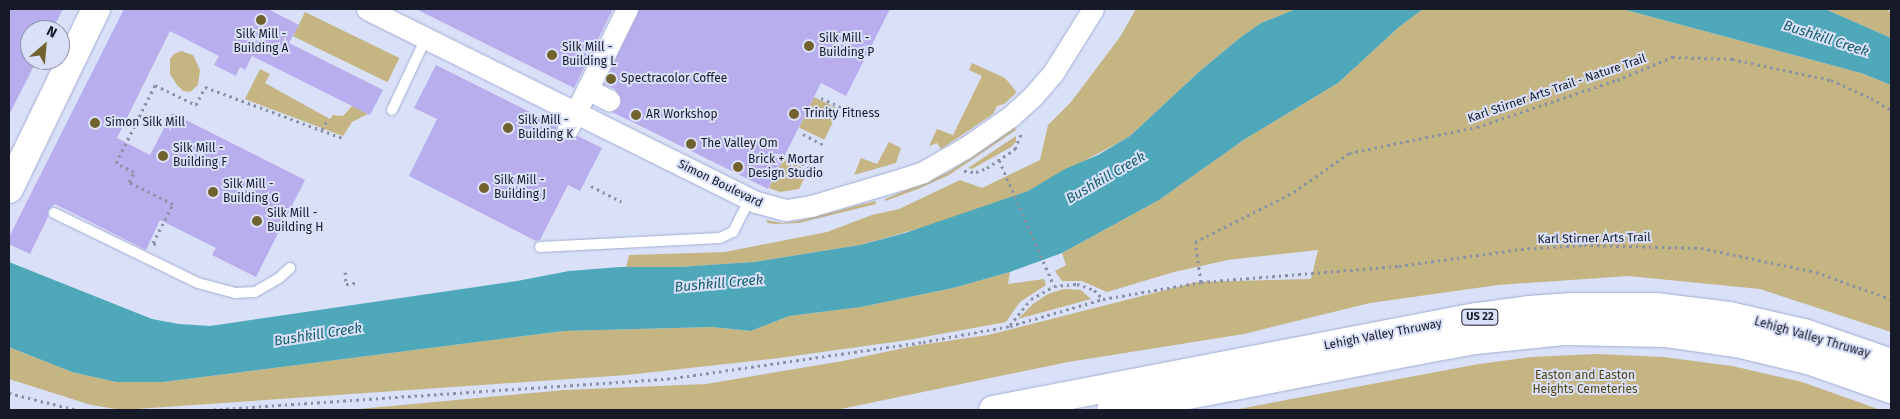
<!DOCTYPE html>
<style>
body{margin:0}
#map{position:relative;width:1900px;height:419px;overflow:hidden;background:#d9e0f8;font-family:"Fira Sans",sans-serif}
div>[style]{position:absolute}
.green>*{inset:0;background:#c5b583;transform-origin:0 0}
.water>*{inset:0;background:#4fa8ba}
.building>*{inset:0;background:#b9aeed}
.path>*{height:3px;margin-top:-1.5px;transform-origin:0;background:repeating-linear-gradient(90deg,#8b91a5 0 2.5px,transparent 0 6.5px)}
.roads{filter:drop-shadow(0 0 1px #a1acd3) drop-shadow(0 0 1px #a1acd3)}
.lane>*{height:10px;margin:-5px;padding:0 5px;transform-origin:5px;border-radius:5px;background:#fff}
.street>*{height:21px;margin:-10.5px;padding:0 10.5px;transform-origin:10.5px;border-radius:10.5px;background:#fff}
.primary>*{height:28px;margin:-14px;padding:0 14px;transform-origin:14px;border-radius:14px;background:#fff}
.highway>*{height:28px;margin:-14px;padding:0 14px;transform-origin:14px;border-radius:14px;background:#fff}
.dots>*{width:14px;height:14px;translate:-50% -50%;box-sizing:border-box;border:2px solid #d9e0f8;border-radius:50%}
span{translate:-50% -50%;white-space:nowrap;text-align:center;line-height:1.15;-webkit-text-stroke:4px #d9e0f8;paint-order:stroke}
.shield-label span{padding:1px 4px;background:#d9e0f8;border:1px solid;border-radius:4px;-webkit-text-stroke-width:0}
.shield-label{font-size:11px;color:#161a28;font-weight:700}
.poi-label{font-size:12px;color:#161a28}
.left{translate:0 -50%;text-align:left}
.street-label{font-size:12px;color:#161a28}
.park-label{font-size:12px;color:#554612}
.water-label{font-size:14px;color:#135e6b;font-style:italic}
.frame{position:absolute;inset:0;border:10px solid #161a28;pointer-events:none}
.north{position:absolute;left:20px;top:20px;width:50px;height:50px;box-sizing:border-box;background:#d9e0f8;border:1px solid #8b91a5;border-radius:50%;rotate:27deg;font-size:14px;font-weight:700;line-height:20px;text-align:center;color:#161a28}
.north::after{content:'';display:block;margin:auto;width:18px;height:22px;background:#726230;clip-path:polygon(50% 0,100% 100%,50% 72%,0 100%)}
</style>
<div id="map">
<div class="green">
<i style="clip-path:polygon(1136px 9px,1296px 9px,1261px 23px,1241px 37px,1201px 70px,1129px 137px,1028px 191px,949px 220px,860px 245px,754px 262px,678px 267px,626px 267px,629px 255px,725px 252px,827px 232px,872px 215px,899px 209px,960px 180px,982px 188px,1040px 160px,1048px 125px,1071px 102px,1120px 37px)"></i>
<i style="clip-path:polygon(1423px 9px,1622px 9px,1861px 73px,1891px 85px,1891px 332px,1760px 289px,1628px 276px,1498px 285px,1370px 303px,1244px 334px,1068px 362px,836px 410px,348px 410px,564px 390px,706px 384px,843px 361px,913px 346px,988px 335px,1197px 282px,1311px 279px,1318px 250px,1228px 260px,1174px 272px,1107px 292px,1082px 281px,1062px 281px,1055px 271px,1066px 265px,1062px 253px,1159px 200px,1245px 139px,1338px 83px,1399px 27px)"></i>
<i style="clip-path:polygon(1825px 9px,1885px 9px,1891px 12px,1891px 38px)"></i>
<i style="left:305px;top:12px;width:105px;height:27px;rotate:26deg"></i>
<i style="clip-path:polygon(181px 51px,193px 55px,200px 70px,198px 85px,190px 92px,183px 91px,177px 85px,170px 74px,170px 59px,174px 54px)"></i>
<i style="clip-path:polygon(972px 63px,1005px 78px,1016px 91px,1015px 94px,1004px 104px,997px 106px,993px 114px,941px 149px,937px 143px,929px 146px,937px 129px,953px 135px,982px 76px,969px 70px)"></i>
<i style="clip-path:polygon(260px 69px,270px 74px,265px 83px,330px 119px,333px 115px,343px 116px,352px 106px,368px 114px,352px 122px,343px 136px,245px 99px)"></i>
<i style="left:814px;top:97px;width:28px;height:34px;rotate:26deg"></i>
<i style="clip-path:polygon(1015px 128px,1016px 130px,949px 175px,918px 189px,885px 201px,885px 199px,947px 173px,993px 143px,1011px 129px)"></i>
<i style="clip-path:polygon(1016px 136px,1016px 142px,1011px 147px,972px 169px,968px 168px)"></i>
<i style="clip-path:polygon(889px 142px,901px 148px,896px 163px,854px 175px,861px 158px,877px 164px)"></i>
<i style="clip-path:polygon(784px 158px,808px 171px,799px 189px,780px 192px,769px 188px)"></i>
<i style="clip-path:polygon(875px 201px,876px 204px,799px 223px,775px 224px,768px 223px,766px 220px,783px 223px,798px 221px)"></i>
<i style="clip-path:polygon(1010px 272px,1008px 284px,1044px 279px,1046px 285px,1020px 302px,1006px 322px,908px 340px,779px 358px,627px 375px,122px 410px,91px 405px,9px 379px,9px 347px,72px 372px,116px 382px,163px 382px,564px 331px,712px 327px,751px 331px,789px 316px,861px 307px,953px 288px)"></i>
<i style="clip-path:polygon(1064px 289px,1081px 290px,1091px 299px,1018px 319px,1033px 304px,1048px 294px)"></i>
<i style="clip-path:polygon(1597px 354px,1663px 357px,1732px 366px,1802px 382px,1881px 410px,1233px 410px,1479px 364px,1531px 357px)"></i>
</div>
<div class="water">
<i style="clip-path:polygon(1296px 9px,1423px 9px,1399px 27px,1338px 83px,1245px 139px,1159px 200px,1062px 253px,1010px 272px,953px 288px,861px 307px,789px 316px,751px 331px,712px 327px,564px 331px,163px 382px,116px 382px,72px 372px,9px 347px,9px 262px,152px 319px,179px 324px,210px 326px,517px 281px,569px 271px,620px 267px,678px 267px,754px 262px,860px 245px,905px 233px,1028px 191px,1065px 169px,1098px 155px,1130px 136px,1201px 70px,1241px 37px,1261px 23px)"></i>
<i style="clip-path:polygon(1622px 9px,1825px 9px,1891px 38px,1891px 85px,1861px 73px)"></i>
</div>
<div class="building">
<i style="clip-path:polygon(9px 9px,63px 9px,52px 30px,30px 30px,30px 60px,37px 60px,9px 115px)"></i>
<i style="clip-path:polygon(124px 9px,268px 9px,299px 25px,289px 43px,383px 90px,370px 115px,252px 56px,245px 70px,240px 67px,236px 76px,214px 65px,219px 56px,170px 31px,117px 138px,150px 155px,172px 113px,305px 180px,256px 277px,212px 255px,216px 248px,160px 220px,146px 250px,55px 204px,48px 210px,48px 217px,30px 254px,9px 244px,9px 237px)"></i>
<i style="clip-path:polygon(416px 9px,613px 9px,574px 88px)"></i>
<i style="clip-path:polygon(639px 9px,890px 9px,846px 96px,821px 83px,768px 189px,612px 112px,620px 106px,621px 99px,615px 89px,604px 84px)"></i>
<i style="clip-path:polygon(436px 65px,556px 125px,557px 134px,562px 139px,569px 140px,578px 136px,602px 148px,580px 191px,568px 185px,540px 240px,536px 241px,409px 176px,437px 119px,414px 108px)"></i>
</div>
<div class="path">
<i style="left:821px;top:98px;width:23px;rotate:25deg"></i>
<i style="left:322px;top:130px;width:13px;rotate:-63deg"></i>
<i style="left:803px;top:134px;width:24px;rotate:28deg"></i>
<i style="left:790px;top:158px;width:24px;rotate:24deg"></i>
<i style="left:999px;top:160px;width:137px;rotate:66.4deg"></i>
<i style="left:964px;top:171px;width:12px;rotate:5deg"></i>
<i style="left:976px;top:172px;width:12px;rotate:-20deg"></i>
<i style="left:987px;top:168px;width:34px;rotate:-34deg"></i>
<i style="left:1015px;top:149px;width:18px;rotate:-68deg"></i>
<i style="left:591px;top:186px;width:34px;rotate:27deg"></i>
<i style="left:156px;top:244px;width:3px;rotate:-162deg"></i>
<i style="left:153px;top:243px;width:44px;rotate:-62.9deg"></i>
<i style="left:173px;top:204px;width:49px;rotate:-153.4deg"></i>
<i style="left:129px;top:182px;width:11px;rotate:-63deg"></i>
<i style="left:134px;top:172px;width:20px;rotate:-153deg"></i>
<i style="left:116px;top:163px;width:87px;rotate:-63.4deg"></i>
<i style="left:155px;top:85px;width:46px;rotate:26deg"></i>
<i style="left:196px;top:105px;width:20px;rotate:-63deg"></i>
<i style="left:205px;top:87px;width:149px;rotate:20.4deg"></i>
<i style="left:345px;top:272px;width:12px;rotate:85deg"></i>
<i style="left:346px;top:284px;width:11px;rotate:-5deg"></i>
<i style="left:1201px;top:282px;width:40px;rotate:-98.5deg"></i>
<i style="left:1195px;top:242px;width:111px;rotate:-26.8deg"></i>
<i style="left:1294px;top:192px;width:67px;rotate:-35.3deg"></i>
<i style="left:1349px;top:153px;width:131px;rotate:-11.5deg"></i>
<i style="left:1477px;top:127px;width:148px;rotate:-18.6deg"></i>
<i style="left:1617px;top:80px;width:60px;rotate:-22.7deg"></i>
<i style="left:1672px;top:57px;width:60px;rotate:1.9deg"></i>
<i style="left:1732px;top:59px;width:101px;rotate:12deg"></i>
<i style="left:1831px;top:80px;width:44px;rotate:24.2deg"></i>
<i style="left:1871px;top:98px;width:23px;rotate:31deg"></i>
<i style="left:1010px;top:325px;width:33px;rotate:-51deg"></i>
<i style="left:1031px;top:299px;width:26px;rotate:-29deg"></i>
<i style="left:1054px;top:286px;width:23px;rotate:-5deg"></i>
<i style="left:1077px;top:284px;width:18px;rotate:19deg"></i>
<i style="left:1094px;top:290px;width:13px;rotate:45deg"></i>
<i style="left:9px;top:393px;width:70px;rotate:14deg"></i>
<i style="left:207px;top:410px;width:468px;rotate:-3.9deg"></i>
<i style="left:674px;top:378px;width:252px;rotate:-8.2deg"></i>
<i style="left:923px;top:342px;width:88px;rotate:-10.4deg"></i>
<i style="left:1010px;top:326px;width:97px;rotate:-16.2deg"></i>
<i style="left:1103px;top:299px;width:99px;rotate:-9.8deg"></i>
<i style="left:1201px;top:282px;width:199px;rotate:-4.6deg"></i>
<i style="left:1399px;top:266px;width:123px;rotate:-7.9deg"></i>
<i style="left:1521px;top:249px;width:63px;rotate:-3.6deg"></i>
<i style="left:1584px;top:245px;width:117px;rotate:1.5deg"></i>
<i style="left:1701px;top:248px;width:117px;rotate:11.8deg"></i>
<i style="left:1816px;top:272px;width:80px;rotate:19.8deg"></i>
</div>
<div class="roads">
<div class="lane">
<i style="left:392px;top:110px;width:80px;rotate:-64.7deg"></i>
<i style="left:54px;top:213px;width:160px;rotate:25.9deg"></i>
<i style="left:198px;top:283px;width:39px;rotate:15deg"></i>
<i style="left:236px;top:293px;width:19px;rotate:-3deg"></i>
<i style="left:255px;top:292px;width:28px;rotate:-30deg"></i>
<i style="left:279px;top:278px;width:15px;rotate:-42deg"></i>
<i style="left:540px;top:247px;width:180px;rotate:-2.9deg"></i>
<i style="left:720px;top:238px;width:14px;rotate:-25deg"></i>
<i style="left:733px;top:232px;width:37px;rotate:-63deg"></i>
</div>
<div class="street">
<i style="left:367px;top:9px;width:434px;rotate:26.4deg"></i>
<i style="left:756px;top:202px;width:31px;rotate:15deg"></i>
<i style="left:786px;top:210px;width:25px;rotate:-9deg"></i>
<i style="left:811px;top:206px;width:95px;rotate:-16.5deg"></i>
<i style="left:902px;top:179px;width:22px;rotate:-18deg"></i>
<i style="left:923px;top:172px;width:48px;rotate:-29.7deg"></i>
<i style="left:965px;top:148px;width:56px;rotate:-34.8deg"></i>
<i style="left:1011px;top:116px;width:30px;rotate:-42deg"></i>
<i style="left:1033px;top:96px;width:30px;rotate:-49deg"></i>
<i style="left:1053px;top:73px;width:75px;rotate:-58deg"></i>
<i style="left:587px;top:89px;width:25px;rotate:27deg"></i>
<i style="left:568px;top:128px;width:133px;rotate:-63.6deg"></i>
</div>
<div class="primary">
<i style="left:9px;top:189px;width:200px;rotate:-64.2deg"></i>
</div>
<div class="highway">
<i style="left:993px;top:410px;width:493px;rotate:-10.9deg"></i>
<i style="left:1477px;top:317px;width:52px;rotate:-7.7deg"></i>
<i style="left:1529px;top:310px;width:43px;rotate:-4deg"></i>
<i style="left:1572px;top:307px;width:83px"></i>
<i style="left:1655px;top:307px;width:75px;rotate:6.9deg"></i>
<i style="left:1729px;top:316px;width:77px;rotate:12.8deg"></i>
<i style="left:1804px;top:333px;width:92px;rotate:19deg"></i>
<i style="left:1111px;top:410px;width:315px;rotate:-11deg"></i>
<i style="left:1420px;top:350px;width:56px;rotate:-10.3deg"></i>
<i style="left:1475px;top:340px;width:89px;rotate:-5.8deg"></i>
<i style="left:1564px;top:331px;width:101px;rotate:1.1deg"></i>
<i style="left:1665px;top:333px;width:72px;rotate:8deg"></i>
<i style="left:1736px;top:343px;width:74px;rotate:13.3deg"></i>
<i style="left:1808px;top:360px;width:88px;rotate:19.3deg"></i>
</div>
</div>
<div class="dots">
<i style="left:261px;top:20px;background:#726230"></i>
<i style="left:809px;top:46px;background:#726230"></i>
<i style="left:552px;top:55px;background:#726230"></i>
<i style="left:611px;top:79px;background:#726230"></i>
<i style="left:794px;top:114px;background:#726230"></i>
<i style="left:636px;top:115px;background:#726230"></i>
<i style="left:95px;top:123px;background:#726230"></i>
<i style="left:508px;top:128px;background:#726230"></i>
<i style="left:691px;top:144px;background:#726230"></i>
<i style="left:163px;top:156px;background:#726230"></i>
<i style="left:738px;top:167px;background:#726230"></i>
<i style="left:484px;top:188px;background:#726230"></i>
<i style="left:213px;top:192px;background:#726230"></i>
<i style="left:257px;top:221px;background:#726230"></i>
</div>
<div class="shield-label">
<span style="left:1480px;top:317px">US 22</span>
</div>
<div class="poi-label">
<span style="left:261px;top:42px">Silk Mill -<br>Building A</span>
<span class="left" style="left:819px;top:46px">Silk Mill -<br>Building P</span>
<span class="left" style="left:562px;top:55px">Silk Mill -<br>Building L</span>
<span class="left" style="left:621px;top:79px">Spectracolor Coffee</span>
<span class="left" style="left:804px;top:114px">Trinity Fitness</span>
<span class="left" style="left:646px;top:115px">AR Workshop</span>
<span class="left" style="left:518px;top:128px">Silk Mill -<br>Building K</span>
<span class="left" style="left:105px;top:123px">Simon Silk Mill</span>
<span class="left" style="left:701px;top:144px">The Valley Om</span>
<span class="left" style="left:173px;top:156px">Silk Mill -<br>Building F</span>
<span class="left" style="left:748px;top:167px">Brick + Mortar<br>Design Studio</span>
<span class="left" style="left:494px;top:188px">Silk Mill -<br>Building J</span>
<span class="left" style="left:223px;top:192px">Silk Mill -<br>Building G</span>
<span class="left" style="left:267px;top:221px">Silk Mill -<br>Building H</span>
</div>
<div class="street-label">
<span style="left:1557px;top:89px;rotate:-19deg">Karl Stirner Arts Trail - Nature Trail</span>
<span style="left:720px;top:184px;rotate:26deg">Simon Boulevard</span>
<span style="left:1594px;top:239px;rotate:-1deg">Karl Stirner Arts Trail</span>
<span style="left:1383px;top:335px;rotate:-11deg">Lehigh Valley Thruway</span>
<span style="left:1812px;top:338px;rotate:16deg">Lehigh Valley Thruway</span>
</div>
<div class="park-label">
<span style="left:1585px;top:383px">Easton and Easton<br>Heights Cemeteries</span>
</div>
<div class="water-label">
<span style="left:1826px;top:39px;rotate:18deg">Bushkill Creek</span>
<span style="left:1106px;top:178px;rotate:-30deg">Bushkill Creek</span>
<span style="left:719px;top:284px;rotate:-5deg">Bushkill Creek</span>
<span style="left:318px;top:335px;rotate:-9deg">Bushkill Creek</span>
</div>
<div class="frame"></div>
<div class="north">N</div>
</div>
